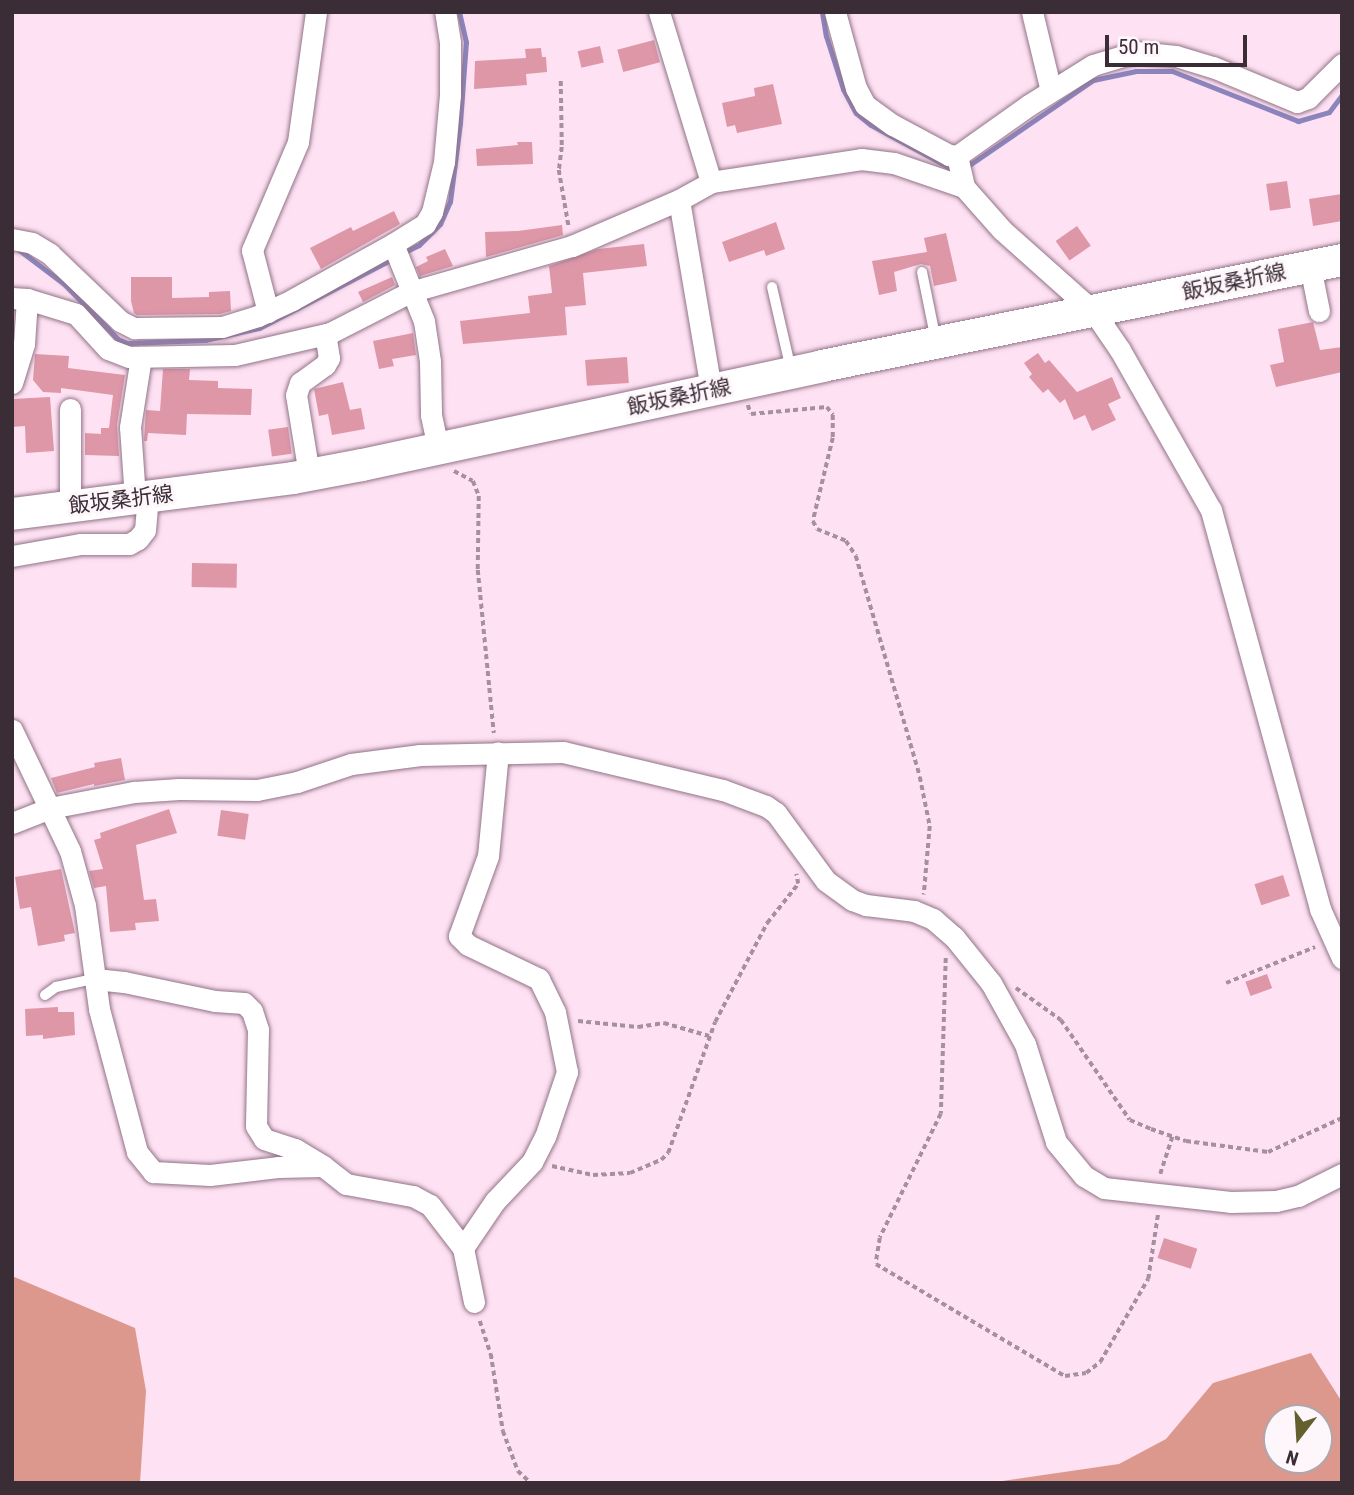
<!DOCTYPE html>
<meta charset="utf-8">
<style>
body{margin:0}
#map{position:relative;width:1354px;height:1495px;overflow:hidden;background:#fee1f3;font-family:"Roboto Condensed","Noto Sans JP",sans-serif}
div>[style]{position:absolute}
.forest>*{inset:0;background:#dd988d}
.stream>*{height:5px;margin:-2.5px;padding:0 2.5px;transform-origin:2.5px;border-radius:2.5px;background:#8c84bd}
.building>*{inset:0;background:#dd97a7;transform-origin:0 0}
.path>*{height:3.5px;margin-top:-1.75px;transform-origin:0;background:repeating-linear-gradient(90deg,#a6909e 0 5px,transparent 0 8.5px)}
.roads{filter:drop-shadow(0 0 2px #927387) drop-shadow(0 0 2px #927387)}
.lane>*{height:10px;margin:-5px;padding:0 5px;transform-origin:5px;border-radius:5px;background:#fff}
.street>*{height:21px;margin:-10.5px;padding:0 10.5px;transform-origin:10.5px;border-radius:10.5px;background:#fff}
.secondary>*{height:32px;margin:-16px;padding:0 16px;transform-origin:16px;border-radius:16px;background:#fff}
span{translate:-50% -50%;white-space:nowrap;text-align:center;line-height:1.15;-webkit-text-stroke:6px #fdf6fa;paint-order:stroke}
.street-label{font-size:21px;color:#3b2d36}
.frame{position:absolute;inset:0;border:14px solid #3b2d36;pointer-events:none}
.north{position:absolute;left:1263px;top:1404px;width:70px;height:70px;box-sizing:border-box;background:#fdf6fa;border:2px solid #afa6ac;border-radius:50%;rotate:197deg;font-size:19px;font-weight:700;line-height:28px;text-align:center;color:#3b2d36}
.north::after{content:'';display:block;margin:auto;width:24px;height:32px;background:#645f2c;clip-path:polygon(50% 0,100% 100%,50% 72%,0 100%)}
.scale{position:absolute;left:1105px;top:35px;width:142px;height:32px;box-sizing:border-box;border:4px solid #3b2d36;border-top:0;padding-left:9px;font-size:21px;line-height:24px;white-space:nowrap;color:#3b2d36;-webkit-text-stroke:5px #fdf6fa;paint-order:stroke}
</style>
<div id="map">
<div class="forest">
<i style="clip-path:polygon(12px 1276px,135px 1328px,146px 1391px,140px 1483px,12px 1483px)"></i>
<i style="clip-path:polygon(evenodd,1311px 1353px,1342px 1402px,1342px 1483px,988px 1483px,1119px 1464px,1166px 1439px,1213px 1383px,1311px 1353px,1277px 1418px,1319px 1418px,1319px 1460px,1277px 1460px,1277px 1418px)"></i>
</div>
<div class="stream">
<i style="left:822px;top:12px;width:24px;rotate:81deg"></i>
<i style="left:826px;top:36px;width:56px;rotate:72.2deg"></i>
<i style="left:843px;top:89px;width:27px;rotate:62deg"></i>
<i style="left:856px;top:113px;width:19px;rotate:39deg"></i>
<i style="left:871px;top:125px;width:94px;rotate:28.5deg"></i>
<i style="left:965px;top:168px;width:155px;rotate:-34.5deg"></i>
<i style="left:1093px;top:80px;width:44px;rotate:-11.8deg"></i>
<i style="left:1136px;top:71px;width:36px"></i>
<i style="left:1172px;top:71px;width:136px;rotate:21.6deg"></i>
<i style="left:1298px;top:121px;width:32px;rotate:-16deg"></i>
<i style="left:1329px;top:112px;width:21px;rotate:-53deg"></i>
<i style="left:19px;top:250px;width:56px;rotate:37.1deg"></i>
<i style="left:64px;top:284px;width:77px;rotate:45.5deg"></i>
<i style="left:118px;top:339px;width:10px;rotate:24deg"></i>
<i style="left:127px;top:343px;width:78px;rotate:-2.2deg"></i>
<i style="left:205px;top:340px;width:55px;rotate:-12.5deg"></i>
<i style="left:259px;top:328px;width:150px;rotate:-27.4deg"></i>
<i style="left:401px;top:254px;width:20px;rotate:-27deg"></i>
<i style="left:419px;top:245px;width:30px;rotate:-45deg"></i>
<i style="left:440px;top:224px;width:24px;rotate:-66deg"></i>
<i style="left:450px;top:202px;width:80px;rotate:-82.8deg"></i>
<i style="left:460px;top:123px;width:81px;rotate:-85.8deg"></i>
<i style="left:466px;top:42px;width:31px;rotate:-103deg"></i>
</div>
<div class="building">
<i style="left:654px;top:40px;width:23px;height:38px;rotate:75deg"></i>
<i style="left:600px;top:46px;width:17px;height:23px;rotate:77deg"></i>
<i style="clip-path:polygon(541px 48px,542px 57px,546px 57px,547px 72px,526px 74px,527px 85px,474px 89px,475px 61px,526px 58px,525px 49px)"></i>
<i style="clip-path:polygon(773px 84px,782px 124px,737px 133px,735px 125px,727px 127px,722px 103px,755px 96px,754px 88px)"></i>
<i style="clip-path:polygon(517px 142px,532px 142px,533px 164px,477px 166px,476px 149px,518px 145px)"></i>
<i style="left:1287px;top:181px;width:27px;height:21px;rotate:82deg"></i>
<i style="clip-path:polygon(1342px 194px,1342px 221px,1313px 226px,1309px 199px)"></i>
<i style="clip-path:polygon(394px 211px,400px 224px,321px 269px,310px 248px,351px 227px,353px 231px)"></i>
<i style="clip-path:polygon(776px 222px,785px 249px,766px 256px,764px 250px,729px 262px,722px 242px)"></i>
<i style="clip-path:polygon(562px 225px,563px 235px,486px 257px,485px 232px,518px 231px)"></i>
<i style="left:1077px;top:226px;width:24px;height:26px;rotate:55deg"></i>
<i style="clip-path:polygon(946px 233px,957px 281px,934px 286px,930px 266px,921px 264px,894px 272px,897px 291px,879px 295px,872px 261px,927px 252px,924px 238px)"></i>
<i style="clip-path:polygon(644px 244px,647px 266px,583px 273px,586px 305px,565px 307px,567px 335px,463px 344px,460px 321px,530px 313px,528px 296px,552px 293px,549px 266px,598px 249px)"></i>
<i style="clip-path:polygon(445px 249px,453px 266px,420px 276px,416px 267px,428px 261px,426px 257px)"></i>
<i style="clip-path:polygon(131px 277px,172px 277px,172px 298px,209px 297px,209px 292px,230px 291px,231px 311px,220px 314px,137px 315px,134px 313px,131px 301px)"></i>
<i style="clip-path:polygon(392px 277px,395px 285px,363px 302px,358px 292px)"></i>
<i style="clip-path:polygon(1313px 322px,1320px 350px,1342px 347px,1342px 372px,1276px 387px,1270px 365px,1284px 362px,1278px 329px)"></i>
<i style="clip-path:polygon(413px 333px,416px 355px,392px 359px,394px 366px,379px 369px,373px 341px)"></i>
<i style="clip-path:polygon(1038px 353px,1045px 363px,1049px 360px,1077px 392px,1112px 377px,1121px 398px,1108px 404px,1116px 420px,1092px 431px,1085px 415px,1074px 420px,1065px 399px,1060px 403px,1048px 389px,1043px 393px,1029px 377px,1032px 374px,1024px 363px)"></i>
<i style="clip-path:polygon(35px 354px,69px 356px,68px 368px,125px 375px,117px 425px,119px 456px,85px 455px,85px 433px,101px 434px,101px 428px,109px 428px,113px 395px,61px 388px,61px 393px,43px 392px,33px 380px)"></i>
<i style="left:627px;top:357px;width:26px;height:42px;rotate:86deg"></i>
<i style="clip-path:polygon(163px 369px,190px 369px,189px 380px,218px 381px,218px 388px,252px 389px,251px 415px,187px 414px,186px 435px,148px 433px,147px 441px,144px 441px,146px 410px,160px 411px)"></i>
<i style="clip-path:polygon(343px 382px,350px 410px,361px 408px,365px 429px,332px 435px,328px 414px,319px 416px,314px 389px)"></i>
<i style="clip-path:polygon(50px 397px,54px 451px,26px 453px,25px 426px,12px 427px,12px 399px)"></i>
<i style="left:288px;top:427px;width:27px;height:20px;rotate:82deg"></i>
<i style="left:192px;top:563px;width:45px;height:24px;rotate:1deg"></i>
<i style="clip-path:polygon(121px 758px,125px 780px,94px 786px,94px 784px,57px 793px,51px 778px,95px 767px,94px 763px)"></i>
<i style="clip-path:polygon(169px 809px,177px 833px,136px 845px,144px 900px,156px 899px,159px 921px,135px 923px,136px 930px,110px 932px,106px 886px,94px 888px,89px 871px,103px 869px,94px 840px,101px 838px,100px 833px)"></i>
<i style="left:221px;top:810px;width:28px;height:26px;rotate:8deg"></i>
<i style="clip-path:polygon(61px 869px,75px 933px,64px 935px,65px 941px,38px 946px,31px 907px,20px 909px,15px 877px)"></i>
<i style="left:1283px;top:875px;width:22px;height:30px;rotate:72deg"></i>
<i style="left:1267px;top:974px;width:15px;height:23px;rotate:70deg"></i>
<i style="clip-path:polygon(58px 1007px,58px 1012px,74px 1012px,75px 1035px,43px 1039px,43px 1035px,26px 1036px,25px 1009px)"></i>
<i style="left:1164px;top:1238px;width:35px;height:21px;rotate:18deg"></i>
</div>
<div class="path">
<i style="left:561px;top:81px;width:66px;rotate:89.1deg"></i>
<i style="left:562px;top:147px;width:23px;rotate:97deg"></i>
<i style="left:559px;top:170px;width:59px;rotate:80.2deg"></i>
<i style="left:748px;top:405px;width:9px;rotate:72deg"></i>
<i style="left:751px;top:414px;width:76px;rotate:-5.3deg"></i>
<i style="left:827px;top:407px;width:10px;rotate:53deg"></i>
<i style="left:833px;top:415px;width:23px;rotate:90deg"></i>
<i style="left:833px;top:438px;width:85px;rotate:103.5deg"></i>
<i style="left:813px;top:521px;width:9px;rotate:63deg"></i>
<i style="left:817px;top:529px;width:31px;rotate:22deg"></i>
<i style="left:846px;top:541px;width:18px;rotate:56deg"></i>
<i style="left:856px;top:556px;width:230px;rotate:73.8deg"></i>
<i style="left:920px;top:777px;width:50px;rotate:78.5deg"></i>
<i style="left:930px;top:826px;width:69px;rotate:95deg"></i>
<i style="left:454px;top:471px;width:21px;rotate:28deg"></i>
<i style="left:473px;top:481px;width:16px;rotate:68deg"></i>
<i style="left:479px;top:496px;width:74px;rotate:90.8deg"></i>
<i style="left:478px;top:570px;width:164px;rotate:84.4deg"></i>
<i style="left:946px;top:958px;width:156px;rotate:91.8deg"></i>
<i style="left:941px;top:1114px;width:138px;rotate:116.2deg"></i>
<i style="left:880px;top:1238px;width:26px;rotate:99deg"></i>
<i style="left:876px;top:1264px;width:220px;rotate:30.7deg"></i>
<i style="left:1065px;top:1376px;width:21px;rotate:-8deg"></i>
<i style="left:1086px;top:1373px;width:18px;rotate:-38deg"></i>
<i style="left:1100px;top:1362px;width:96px;rotate:-60deg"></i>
<i style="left:1148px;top:1279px;width:67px;rotate:-81.4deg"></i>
<i style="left:1226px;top:983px;width:96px;rotate:-22deg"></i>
<i style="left:1016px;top:988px;width:55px;rotate:35.4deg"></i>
<i style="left:1061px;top:1020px;width:121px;rotate:55.4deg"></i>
<i style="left:1130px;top:1120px;width:23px;rotate:23deg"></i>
<i style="left:1151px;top:1129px;width:37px;rotate:19deg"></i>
<i style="left:1186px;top:1141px;width:83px;rotate:7.6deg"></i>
<i style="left:1268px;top:1152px;width:81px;rotate:-24.7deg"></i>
<i style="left:578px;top:1021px;width:60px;rotate:5.7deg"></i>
<i style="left:638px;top:1027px;width:26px;rotate:-9deg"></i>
<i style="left:664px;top:1023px;width:47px;rotate:16.1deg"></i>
<i style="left:552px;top:1166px;width:42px;rotate:12.4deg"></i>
<i style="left:593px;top:1175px;width:37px;rotate:-3deg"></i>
<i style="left:630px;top:1173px;width:34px;rotate:-23deg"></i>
<i style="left:661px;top:1160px;width:10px;rotate:-45deg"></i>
<i style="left:668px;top:1153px;width:139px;rotate:-70.3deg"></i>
<i style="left:715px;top:1022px;width:112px;rotate:-62.3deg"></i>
<i style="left:767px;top:923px;width:50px;rotate:-51.5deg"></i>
<i style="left:798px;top:884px;width:10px;rotate:-101deg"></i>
<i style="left:1160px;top:1174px;width:40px;rotate:-72deg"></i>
<i style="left:480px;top:1321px;width:35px;rotate:72deg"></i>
<i style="left:491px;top:1354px;width:78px;rotate:81.1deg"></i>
<i style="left:503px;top:1431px;width:43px;rotate:69.4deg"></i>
<i style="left:518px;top:1471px;width:18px;rotate:43deg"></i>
</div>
<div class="roads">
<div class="lane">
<i style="left:922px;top:272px;width:70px;rotate:78.5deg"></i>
<i style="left:772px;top:287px;width:85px;rotate:77.1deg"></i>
<i style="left:45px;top:995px;width:14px;rotate:-36deg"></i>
<i style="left:56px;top:987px;width:40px;rotate:-12deg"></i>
</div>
<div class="street">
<i style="left:659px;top:12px;width:178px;rotate:73deg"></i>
<i style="left:835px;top:12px;width:79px;rotate:74.6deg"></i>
<i style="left:856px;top:88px;width:19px;rotate:62deg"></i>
<i style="left:865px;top:105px;width:34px;rotate:36deg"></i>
<i style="left:893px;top:125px;width:64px;rotate:28.2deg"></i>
<i style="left:949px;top:155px;width:8px;rotate:7deg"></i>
<i style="left:957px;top:156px;width:88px;rotate:-35.3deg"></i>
<i style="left:1029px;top:105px;width:75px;rotate:-32deg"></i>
<i style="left:1093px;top:65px;width:45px;rotate:-16.8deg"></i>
<i style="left:1136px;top:52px;width:40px;rotate:5.7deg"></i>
<i style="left:1176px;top:56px;width:39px;rotate:17deg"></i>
<i style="left:1213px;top:67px;width:91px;rotate:22.6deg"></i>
<i style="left:1297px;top:102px;width:12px;rotate:-20deg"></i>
<i style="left:1308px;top:98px;width:48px;rotate:-45deg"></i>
<i style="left:1032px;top:12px;width:81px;rotate:76.5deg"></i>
<i style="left:957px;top:156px;width:32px;rotate:77deg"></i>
<i style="left:964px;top:187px;width:57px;rotate:48.5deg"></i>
<i style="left:1002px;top:230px;width:123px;rotate:41.7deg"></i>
<i style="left:1094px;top:312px;width:46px;rotate:55.6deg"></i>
<i style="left:1120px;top:350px;width:184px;rotate:60.4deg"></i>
<i style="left:1211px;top:510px;width:414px;rotate:74.7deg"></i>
<i style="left:1320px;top:909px;width:54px;rotate:65.8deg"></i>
<i style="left:679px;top:200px;width:193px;rotate:80.4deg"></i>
<i style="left:12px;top:239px;width:20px;rotate:11deg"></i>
<i style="left:32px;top:243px;width:21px;rotate:31deg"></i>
<i style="left:50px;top:254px;width:97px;rotate:43.7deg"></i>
<i style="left:120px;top:321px;width:16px;rotate:27deg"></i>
<i style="left:134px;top:328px;width:88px;rotate:-0.7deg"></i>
<i style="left:222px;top:327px;width:38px;rotate:-17deg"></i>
<i style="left:258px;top:316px;width:38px;rotate:-25deg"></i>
<i style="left:292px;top:300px;width:115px;rotate:-29deg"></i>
<i style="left:393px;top:244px;width:38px;rotate:-32deg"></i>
<i style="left:425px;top:224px;width:14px;rotate:-60deg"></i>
<i style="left:432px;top:212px;width:51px;rotate:-76.5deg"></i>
<i style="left:444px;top:162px;width:67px;rotate:-84.9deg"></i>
<i style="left:450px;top:95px;width:53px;rotate:-90deg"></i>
<i style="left:450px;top:42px;width:30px;rotate:-99deg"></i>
<i style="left:393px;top:244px;width:83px;rotate:68.1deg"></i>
<i style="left:424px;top:321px;width:40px;rotate:81.5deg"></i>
<i style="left:430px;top:361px;width:54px;rotate:88.9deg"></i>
<i style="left:431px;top:415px;width:35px;rotate:78deg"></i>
<i style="left:1310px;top:266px;width:46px;rotate:78.7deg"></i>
<i style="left:12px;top:298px;width:15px;rotate:4deg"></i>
<i style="left:27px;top:299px;width:51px;rotate:17deg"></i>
<i style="left:76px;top:314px;width:47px;rotate:47.6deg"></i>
<i style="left:108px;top:349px;width:22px;rotate:21deg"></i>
<i style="left:129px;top:357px;width:106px;rotate:-1.1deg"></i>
<i style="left:235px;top:355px;width:98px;rotate:-13deg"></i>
<i style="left:330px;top:333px;width:90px;rotate:-27.1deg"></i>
<i style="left:410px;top:292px;width:168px;rotate:-15.9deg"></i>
<i style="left:572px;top:246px;width:116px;rotate:-23.3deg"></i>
<i style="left:679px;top:200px;width:37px;rotate:-29deg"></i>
<i style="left:711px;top:182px;width:152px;rotate:-8.7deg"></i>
<i style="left:861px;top:159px;width:33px;rotate:7deg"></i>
<i style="left:894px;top:163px;width:74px;rotate:18.9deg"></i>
<i style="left:268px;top:312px;width:64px;rotate:-104.5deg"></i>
<i style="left:252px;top:250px;width:117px;rotate:-66.9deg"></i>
<i style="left:298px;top:142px;width:131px;rotate:-82.1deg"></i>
<i style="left:12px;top:383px;width:41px;rotate:-72.9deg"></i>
<i style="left:24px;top:344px;width:45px;rotate:-86.2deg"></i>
<i style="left:70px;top:409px;width:97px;rotate:90deg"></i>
<i style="left:309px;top:474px;width:80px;rotate:-99.3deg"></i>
<i style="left:296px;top:395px;width:13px;rotate:-72deg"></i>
<i style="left:300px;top:383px;width:31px;rotate:-36deg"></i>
<i style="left:325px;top:365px;width:8px;rotate:-60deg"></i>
<i style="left:329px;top:358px;width:24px;rotate:-99deg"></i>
<i style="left:135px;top:498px;width:71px;rotate:-94deg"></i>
<i style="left:130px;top:427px;width:71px;rotate:-81.1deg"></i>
<i style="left:12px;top:556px;width:70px;rotate:-9.9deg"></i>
<i style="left:81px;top:544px;width:48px"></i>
<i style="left:129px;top:544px;width:10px;rotate:-29deg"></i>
<i style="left:138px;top:539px;width:11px;rotate:-52deg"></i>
<i style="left:145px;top:530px;width:34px;rotate:-85deg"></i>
<i style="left:12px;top:730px;width:134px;rotate:64.4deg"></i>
<i style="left:70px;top:851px;width:56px;rotate:74.5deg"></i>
<i style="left:85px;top:905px;width:105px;rotate:82.3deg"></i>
<i style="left:99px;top:1009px;width:148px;rotate:75.1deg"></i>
<i style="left:137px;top:1152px;width:26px;rotate:51deg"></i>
<i style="left:153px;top:1172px;width:57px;rotate:3deg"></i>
<i style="left:210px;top:1175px;width:68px;rotate:-6.7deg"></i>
<i style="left:278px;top:1167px;width:45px;rotate:-1.3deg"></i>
<i style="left:323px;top:1166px;width:29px;rotate:38deg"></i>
<i style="left:346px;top:1184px;width:68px;rotate:10.2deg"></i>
<i style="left:413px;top:1196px;width:19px;rotate:28deg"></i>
<i style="left:430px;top:1205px;width:54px;rotate:52.5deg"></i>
<i style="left:12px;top:823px;width:41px;rotate:-21.5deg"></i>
<i style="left:50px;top:808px;width:86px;rotate:-10.8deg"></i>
<i style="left:134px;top:792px;width:45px;rotate:-3.8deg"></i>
<i style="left:179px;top:789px;width:78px;rotate:0.7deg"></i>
<i style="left:257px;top:790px;width:41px;rotate:-11.3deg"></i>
<i style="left:297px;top:782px;width:57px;rotate:-18.4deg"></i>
<i style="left:351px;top:764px;width:70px;rotate:-7.4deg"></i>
<i style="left:420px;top:755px;width:143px;rotate:-1.2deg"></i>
<i style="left:563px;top:752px;width:164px;rotate:13.4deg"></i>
<i style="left:723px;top:790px;width:46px;rotate:20.4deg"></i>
<i style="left:766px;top:806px;width:12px;rotate:35deg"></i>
<i style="left:776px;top:813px;width:84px;rotate:53.7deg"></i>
<i style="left:826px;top:881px;width:32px;rotate:36deg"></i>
<i style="left:852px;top:900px;width:15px;rotate:20deg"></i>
<i style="left:866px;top:905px;width:48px;rotate:7.1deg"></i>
<i style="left:914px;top:911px;width:21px;rotate:23deg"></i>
<i style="left:933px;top:919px;width:28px;rotate:41deg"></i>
<i style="left:954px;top:937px;width:59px;rotate:51.2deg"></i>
<i style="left:991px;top:983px;width:70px;rotate:60.9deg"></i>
<i style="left:1025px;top:1044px;width:103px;rotate:72.4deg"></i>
<i style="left:1056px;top:1142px;width:44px;rotate:50.5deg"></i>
<i style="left:1084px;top:1176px;width:23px;rotate:31deg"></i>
<i style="left:1104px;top:1188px;width:127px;rotate:6.3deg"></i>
<i style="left:1230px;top:1202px;width:46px;rotate:-1.2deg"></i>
<i style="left:1276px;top:1201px;width:23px;rotate:-13deg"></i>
<i style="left:1298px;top:1196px;width:49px;rotate:-26.6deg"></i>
<i style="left:95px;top:979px;width:29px;rotate:6deg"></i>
<i style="left:124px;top:982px;width:93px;rotate:11.8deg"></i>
<i style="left:215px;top:1001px;width:29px;rotate:4deg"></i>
<i style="left:244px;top:1003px;width:11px;rotate:45deg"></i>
<i style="left:252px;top:1011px;width:20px;rotate:72deg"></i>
<i style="left:258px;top:1030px;width:96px;rotate:91.2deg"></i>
<i style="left:256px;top:1126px;width:15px;rotate:58deg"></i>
<i style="left:264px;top:1139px;width:33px;rotate:18deg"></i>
<i style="left:295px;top:1149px;width:33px;rotate:31deg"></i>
<i style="left:474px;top:1302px;width:55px;rotate:-101.5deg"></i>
<i style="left:463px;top:1248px;width:57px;rotate:-55.8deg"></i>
<i style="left:495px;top:1201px;width:54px;rotate:-46.5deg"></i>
<i style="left:532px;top:1162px;width:28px;rotate:-63deg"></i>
<i style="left:545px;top:1137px;width:69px;rotate:-71.3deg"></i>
<i style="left:567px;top:1072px;width:61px;rotate:-101.3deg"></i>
<i style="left:555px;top:1012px;width:37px;rotate:-116deg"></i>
<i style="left:539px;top:979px;width:79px;rotate:-154.4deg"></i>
<i style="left:468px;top:945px;width:13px;rotate:-135deg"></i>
<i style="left:459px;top:936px;width:85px;rotate:-70.1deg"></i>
<i style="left:488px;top:856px;width:104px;rotate:-84.5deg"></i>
</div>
<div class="secondary">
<i style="left:12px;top:514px;width:283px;rotate:-7.3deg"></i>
<i style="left:293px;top:478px;width:70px;rotate:-10.7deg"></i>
<i style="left:362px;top:465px;width:471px;rotate:-12.1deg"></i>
<i style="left:822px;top:366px;width:531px;rotate:-11.52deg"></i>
</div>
</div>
<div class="street-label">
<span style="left:1234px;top:282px;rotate:-12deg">飯坂桑折線</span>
<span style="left:679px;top:397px;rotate:-12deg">飯坂桑折線</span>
<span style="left:121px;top:500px;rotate:-7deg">飯坂桑折線</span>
</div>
<div class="frame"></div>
<div class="north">N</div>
<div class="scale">50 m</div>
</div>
